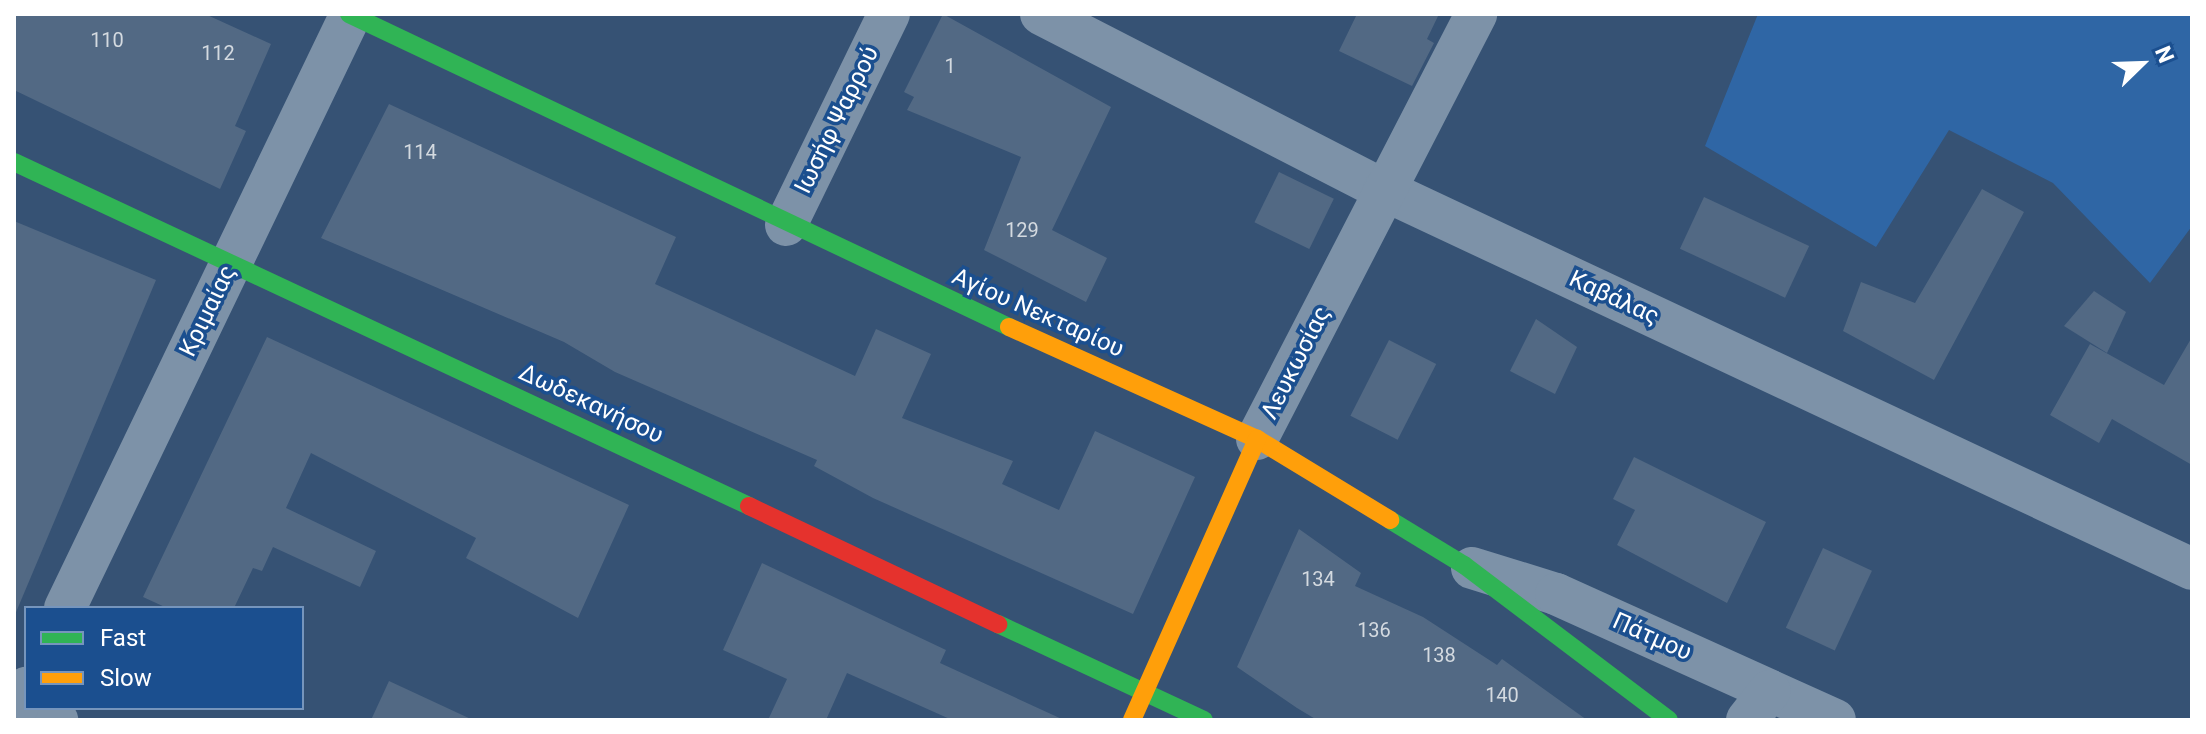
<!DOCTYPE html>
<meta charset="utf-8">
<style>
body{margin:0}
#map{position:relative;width:2206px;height:734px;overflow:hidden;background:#365274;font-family:Roboto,sans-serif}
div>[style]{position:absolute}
.green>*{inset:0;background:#2f66a5}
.building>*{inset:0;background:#526984;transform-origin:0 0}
.street>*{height:42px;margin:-21px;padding:0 21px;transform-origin:21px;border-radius:21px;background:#7d92a8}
.fast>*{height:18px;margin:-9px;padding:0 9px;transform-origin:9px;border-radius:9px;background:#30b455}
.slow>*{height:18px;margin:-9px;padding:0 9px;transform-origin:9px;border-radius:9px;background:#ff9f0a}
.jam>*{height:18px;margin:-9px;padding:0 9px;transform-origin:9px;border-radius:9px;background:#e5322d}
span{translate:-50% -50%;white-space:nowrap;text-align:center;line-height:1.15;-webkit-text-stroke:7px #1b4f8f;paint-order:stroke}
.number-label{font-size:20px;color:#d4dae0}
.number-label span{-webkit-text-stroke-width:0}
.street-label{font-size:24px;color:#fff}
.frame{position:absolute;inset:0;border:16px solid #fff;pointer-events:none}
.legend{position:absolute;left:24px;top:606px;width:280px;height:104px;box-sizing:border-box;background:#1b4f8f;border:2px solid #7695bc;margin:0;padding:10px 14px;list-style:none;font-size:24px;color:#fff}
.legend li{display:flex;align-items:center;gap:16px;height:40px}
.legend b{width:40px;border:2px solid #7695bc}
.north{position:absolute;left:2102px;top:24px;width:80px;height:80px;-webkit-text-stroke:6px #1b4f8f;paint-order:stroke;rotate:67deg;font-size:22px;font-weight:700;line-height:32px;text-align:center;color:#fff}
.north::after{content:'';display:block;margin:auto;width:28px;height:36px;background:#fff;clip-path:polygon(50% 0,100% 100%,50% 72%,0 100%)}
</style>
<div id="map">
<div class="green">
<i style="clip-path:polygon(1758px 14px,2192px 14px,2192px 226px,2150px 283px,2053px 183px,1949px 130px,1876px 247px,1705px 146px)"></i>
</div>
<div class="building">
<i style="clip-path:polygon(14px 14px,205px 14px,271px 44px,235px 126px,246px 131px,220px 189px,14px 90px)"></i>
<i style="clip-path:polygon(943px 14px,1111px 107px,1052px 230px,1107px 258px,1086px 302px,984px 250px,1021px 157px,907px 110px,914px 97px,904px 92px)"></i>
<i style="clip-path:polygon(1357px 14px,1439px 14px,1427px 39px,1434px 43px,1412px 86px,1339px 51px)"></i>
<i style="clip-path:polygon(389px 104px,676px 237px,655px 284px,723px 315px,855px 376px,876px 329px,931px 354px,902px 418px,1013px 461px,1002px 484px,1059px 510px,1095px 431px,1195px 477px,1133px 614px,873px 498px,814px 466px,817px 460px,615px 372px,564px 342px,321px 238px)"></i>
<i style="left:1279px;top:172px;width:61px;height:56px;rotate:26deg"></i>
<i style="clip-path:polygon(1982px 189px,2024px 212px,1934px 380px,1843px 331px,1861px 282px,1915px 303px)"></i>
<i style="left:1704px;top:197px;width:116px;height:57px;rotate:25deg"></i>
<i style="clip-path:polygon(14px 221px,156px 280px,14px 617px)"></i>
<i style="clip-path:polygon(2094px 291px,2126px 312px,2107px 353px,2064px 326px)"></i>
<i style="clip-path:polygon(1536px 319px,1577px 347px,1555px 394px,1510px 371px)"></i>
<i style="clip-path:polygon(267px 337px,629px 505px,578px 618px,466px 558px,476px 538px,311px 453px,286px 508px,376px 551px,360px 587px,273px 547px,262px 571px,253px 568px,234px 608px,167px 608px,143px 597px)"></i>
<i style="clip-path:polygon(2192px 337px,2192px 465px,2112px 419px,2099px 443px,2050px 415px,2090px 344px,2164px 385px)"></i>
<i style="left:1389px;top:340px;width:53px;height:85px;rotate:27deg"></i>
<i style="clip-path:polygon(1634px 457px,1766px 522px,1727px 603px,1617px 545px,1635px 510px,1613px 499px)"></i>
<i style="clip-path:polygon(1299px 529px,1361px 573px,1355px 586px,1423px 617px,1497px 665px,1502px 659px,1587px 720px,1317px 720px,1297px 708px,1237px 667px)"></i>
<i style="left:1823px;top:548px;width:54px;height:88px;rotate:25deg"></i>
<i style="clip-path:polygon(762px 563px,946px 650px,940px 663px,1064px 720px,952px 720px,847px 673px,826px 720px,768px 720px,787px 679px,723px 650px)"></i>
<i style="clip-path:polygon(389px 681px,473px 720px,371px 720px)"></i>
</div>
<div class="street">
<i style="left:1041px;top:14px;width:386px;rotate:27.2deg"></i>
<i style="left:1384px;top:190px;width:892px;rotate:25.13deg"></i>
<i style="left:786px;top:225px;width:235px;rotate:-64deg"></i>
<i style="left:1257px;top:439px;width:478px;rotate:-62.7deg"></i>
<i style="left:1472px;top:568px;width:88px;rotate:17.2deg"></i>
<i style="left:1556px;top:594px;width:306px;rotate:24.3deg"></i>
<i style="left:65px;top:608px;width:659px;rotate:-64.29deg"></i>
<i style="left:31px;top:708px;width:29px;rotate:25deg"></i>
<i style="left:14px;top:714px;width:29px;rotate:-65deg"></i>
<i style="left:1747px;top:720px;width:37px;rotate:-52deg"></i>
</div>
<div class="fast">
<i style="left:349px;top:14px;width:730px;rotate:25.37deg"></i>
<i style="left:14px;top:162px;width:812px;rotate:25.08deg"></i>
<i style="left:1390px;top:520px;width:87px;rotate:31.3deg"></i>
<i style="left:1464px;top:565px;width:257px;rotate:37.1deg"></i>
<i style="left:998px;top:624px;width:227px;rotate:25deg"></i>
</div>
<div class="slow">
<i style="left:1009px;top:327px;width:272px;rotate:24.3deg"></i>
<i style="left:1257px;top:439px;width:156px;rotate:31.3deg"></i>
<i style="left:1132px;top:720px;width:308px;rotate:-66deg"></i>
</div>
<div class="jam">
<i style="left:749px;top:506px;width:276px;rotate:25.4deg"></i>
</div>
<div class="number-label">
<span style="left:107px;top:40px">110</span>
<span style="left:218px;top:53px">112</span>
<span style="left:950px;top:66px">1</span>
<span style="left:420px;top:152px">114</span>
<span style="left:1022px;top:230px">129</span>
<span style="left:1318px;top:579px">134</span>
<span style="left:1374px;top:630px">136</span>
<span style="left:1439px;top:655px">138</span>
<span style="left:1502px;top:695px">140</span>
</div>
<div class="street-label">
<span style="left:837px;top:120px;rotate:-64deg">Ιωσήφ Ψαρρού</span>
<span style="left:1614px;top:298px;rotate:25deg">Καβάλας</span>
<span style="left:208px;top:311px;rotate:-64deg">Κριμαίας</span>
<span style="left:1038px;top:313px;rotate:24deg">Αγίου Νεκταρίου</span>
<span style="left:1296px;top:363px;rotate:-63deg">Λευκωσίας</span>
<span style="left:591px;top:404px;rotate:25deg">Δωδεκανήσου</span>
<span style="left:1652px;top:637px;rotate:24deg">Πάτμου</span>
</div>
<div class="frame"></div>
<ul class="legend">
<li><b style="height:10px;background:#30b455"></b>Fast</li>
<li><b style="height:10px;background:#ff9f0a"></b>Slow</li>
</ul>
<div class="north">N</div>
</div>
